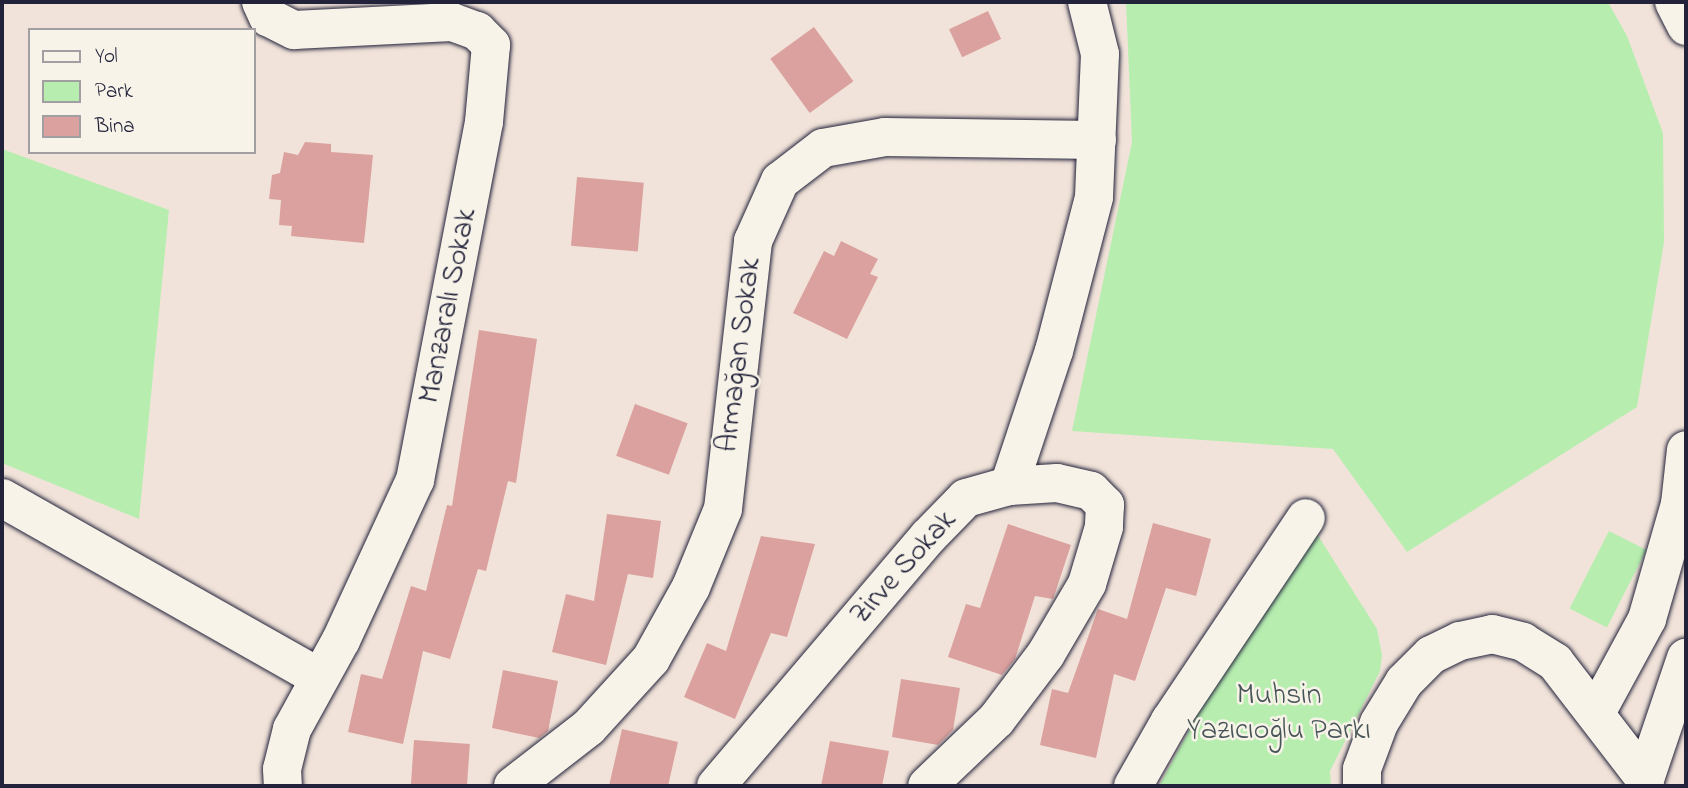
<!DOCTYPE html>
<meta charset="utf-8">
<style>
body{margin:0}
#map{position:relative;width:1688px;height:788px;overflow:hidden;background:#f1e3d9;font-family:"Indie Flower",sans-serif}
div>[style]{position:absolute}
.green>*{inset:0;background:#b7eeb0;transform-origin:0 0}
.building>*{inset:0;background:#dba19e;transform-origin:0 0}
.roads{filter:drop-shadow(0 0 2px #22223b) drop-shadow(0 0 2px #22223b)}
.minor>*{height:38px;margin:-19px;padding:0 19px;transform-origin:19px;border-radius:19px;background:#f7f3e8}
span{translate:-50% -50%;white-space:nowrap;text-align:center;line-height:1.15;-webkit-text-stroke:5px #f7f3e8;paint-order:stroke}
.street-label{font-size:30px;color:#22223b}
.park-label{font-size:30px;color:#475558}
.frame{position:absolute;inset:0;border:4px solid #22223b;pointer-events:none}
.legend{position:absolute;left:28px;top:28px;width:228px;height:126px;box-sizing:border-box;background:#f7f3e8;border:2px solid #a29fa3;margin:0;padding:9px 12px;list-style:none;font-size:21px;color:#22223b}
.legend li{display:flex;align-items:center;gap:14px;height:35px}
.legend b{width:35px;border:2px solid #a29fa3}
</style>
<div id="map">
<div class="green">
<i style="clip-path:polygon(1126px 2px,1608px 2px,1627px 36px,1663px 133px,1664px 242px,1637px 407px,1407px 552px,1333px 449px,1072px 431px,1132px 142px)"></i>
<i style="clip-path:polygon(2px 149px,169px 210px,139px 519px,2px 463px)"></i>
<i style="clip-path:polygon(1312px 526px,1377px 629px,1382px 655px,1380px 671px,1330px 771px,1331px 786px,1159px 786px,1231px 652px)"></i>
<i style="left:1609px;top:531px;width:42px;height:87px;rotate:27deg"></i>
</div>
<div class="building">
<i style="left:988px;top:11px;width:31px;height:43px;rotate:65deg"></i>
<i style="left:814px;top:27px;width:67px;height:54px;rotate:54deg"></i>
<i style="clip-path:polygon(305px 142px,331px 144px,331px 152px,373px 155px,364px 243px,291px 236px,292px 226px,279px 225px,281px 200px,269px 199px,272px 175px,280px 173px,284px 152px,298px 155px)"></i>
<i style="left:577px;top:177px;width:67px;height:69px;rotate:5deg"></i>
<i style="clip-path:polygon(841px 241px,878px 259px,870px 274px,878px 277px,847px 339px,793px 313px,824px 251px,834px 256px)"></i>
<i style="clip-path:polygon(479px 330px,537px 339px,516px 483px,508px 481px,486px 571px,478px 569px,450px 659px,423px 651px,403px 744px,348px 732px,361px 674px,382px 679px,411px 586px,426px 591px,447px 505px,452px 506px)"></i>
<i style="left:635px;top:404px;width:56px;height:55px;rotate:20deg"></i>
<i style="clip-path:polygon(607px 514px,661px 521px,653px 578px,628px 574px,606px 665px,552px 652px,566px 594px,594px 601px)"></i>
<i style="clip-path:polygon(1153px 523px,1211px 539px,1196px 596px,1166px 588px,1135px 681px,1114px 674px,1096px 758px,1040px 745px,1052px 689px,1068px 693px,1098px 609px,1127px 619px)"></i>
<i style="clip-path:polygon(1008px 524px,1071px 545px,1053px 599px,1035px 596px,1015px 659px,1002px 675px,948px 657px,966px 604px,980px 608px)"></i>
<i style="clip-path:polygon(761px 536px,815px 544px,787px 637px,771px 633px,735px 719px,684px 697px,707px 643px,726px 651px)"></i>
<i style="clip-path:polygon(503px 670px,558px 681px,548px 731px,539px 738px,492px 728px)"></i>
<i style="clip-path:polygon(901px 679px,960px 688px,953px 730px,938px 745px,892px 737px)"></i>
<i style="clip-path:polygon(622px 729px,678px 742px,668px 786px,609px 786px)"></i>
<i style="left:414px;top:740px;width:56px;height:46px;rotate:4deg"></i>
<i style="clip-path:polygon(830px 741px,889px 751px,882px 786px,821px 786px)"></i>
</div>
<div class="roads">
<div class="minor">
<i style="left:261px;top:2px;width:17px;rotate:65deg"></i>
<i style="left:268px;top:17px;width:29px;rotate:27deg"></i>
<i style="left:294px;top:30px;width:158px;rotate:-2.9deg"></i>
<i style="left:452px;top:22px;width:27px;rotate:20deg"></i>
<i style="left:477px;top:31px;width:20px;rotate:45deg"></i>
<i style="left:491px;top:45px;width:77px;rotate:95.2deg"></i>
<i style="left:484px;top:122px;width:365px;rotate:100.9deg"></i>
<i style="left:415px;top:480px;width:176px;rotate:114.8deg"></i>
<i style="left:341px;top:640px;width:102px;rotate:118.8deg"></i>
<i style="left:292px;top:729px;width:41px;rotate:104deg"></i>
<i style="left:282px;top:769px;width:17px;rotate:87deg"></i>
<i style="left:1674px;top:2px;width:27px;rotate:63deg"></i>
<i style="left:1009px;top:486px;width:142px;rotate:-71.6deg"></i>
<i style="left:1054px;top:351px;width:159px;rotate:-75.4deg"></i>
<i style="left:1094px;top:197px;width:143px;rotate:-87.6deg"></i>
<i style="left:1100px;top:54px;width:54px;rotate:-104deg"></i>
<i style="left:2px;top:498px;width:365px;rotate:29.5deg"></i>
<i style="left:1596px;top:713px;width:107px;rotate:-61.5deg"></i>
<i style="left:1647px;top:619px;width:120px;rotate:-74deg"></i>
<i style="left:1680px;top:504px;width:54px;rotate:-83.7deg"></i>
<i style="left:1645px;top:779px;width:128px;rotate:-71.3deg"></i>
<i style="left:513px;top:786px;width:96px;rotate:-37.8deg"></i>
<i style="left:589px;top:727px;width:92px;rotate:-47.6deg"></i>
<i style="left:651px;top:659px;width:82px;rotate:-60.9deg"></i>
<i style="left:691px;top:587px;width:84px;rotate:-67.7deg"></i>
<i style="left:723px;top:509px;width:270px;rotate:-83.6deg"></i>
<i style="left:753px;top:241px;width:66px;rotate:-65.8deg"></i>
<i style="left:780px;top:181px;width:54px;rotate:-37.5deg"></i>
<i style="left:823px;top:148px;width:63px;rotate:-10.1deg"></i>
<i style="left:885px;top:137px;width:212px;rotate:0.8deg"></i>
<i style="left:716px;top:786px;width:327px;rotate:-49.6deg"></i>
<i style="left:928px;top:537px;width:54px;rotate:-45.7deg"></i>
<i style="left:966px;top:498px;width:45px;rotate:-15.6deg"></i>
<i style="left:1009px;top:486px;width:48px;rotate:-3.6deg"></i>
<i style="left:1057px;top:483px;width:35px;rotate:13deg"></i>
<i style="left:1091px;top:491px;width:20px;rotate:45deg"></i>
<i style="left:1105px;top:505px;width:22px;rotate:93deg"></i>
<i style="left:1104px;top:527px;width:59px;rotate:106.6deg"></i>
<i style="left:1087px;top:584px;width:81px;rotate:120.4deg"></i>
<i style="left:1046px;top:654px;width:83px;rotate:127.1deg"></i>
<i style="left:996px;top:720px;width:95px;rotate:136.3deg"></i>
<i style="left:1133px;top:786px;width:75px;rotate:-60.4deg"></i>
<i style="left:1170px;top:721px;width:244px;rotate:-56.2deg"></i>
<i style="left:1362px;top:786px;width:17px;rotate:-90deg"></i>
<i style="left:1362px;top:769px;width:49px;rotate:-69.7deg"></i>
<i style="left:1379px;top:723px;width:48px;rotate:-58.6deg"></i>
<i style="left:1404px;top:682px;width:38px;rotate:-45deg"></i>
<i style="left:1431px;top:655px;width:32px;rotate:-26deg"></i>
<i style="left:1460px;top:641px;width:33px;rotate:-12deg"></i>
<i style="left:1492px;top:634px;width:32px;rotate:14deg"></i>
<i style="left:1523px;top:642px;width:38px;rotate:32deg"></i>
<i style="left:1555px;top:662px;width:148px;rotate:52.4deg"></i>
</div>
</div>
<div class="street-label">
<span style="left:449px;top:306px;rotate:-79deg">Manzaralı Sokak</span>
<span style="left:740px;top:355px;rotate:-83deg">Armağan Sokak</span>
<span style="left:904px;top:568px;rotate:-48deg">Zirve Sokak</span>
</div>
<div class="park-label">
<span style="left:1279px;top:713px">Muhsin<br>Yazıcıoğlu Parkı</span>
</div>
<div class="frame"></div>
<ul class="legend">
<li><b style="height:9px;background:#f7f3e8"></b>Yol</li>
<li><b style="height:19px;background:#b7eeb0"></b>Park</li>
<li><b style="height:19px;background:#dba19e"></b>Bina</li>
</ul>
</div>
